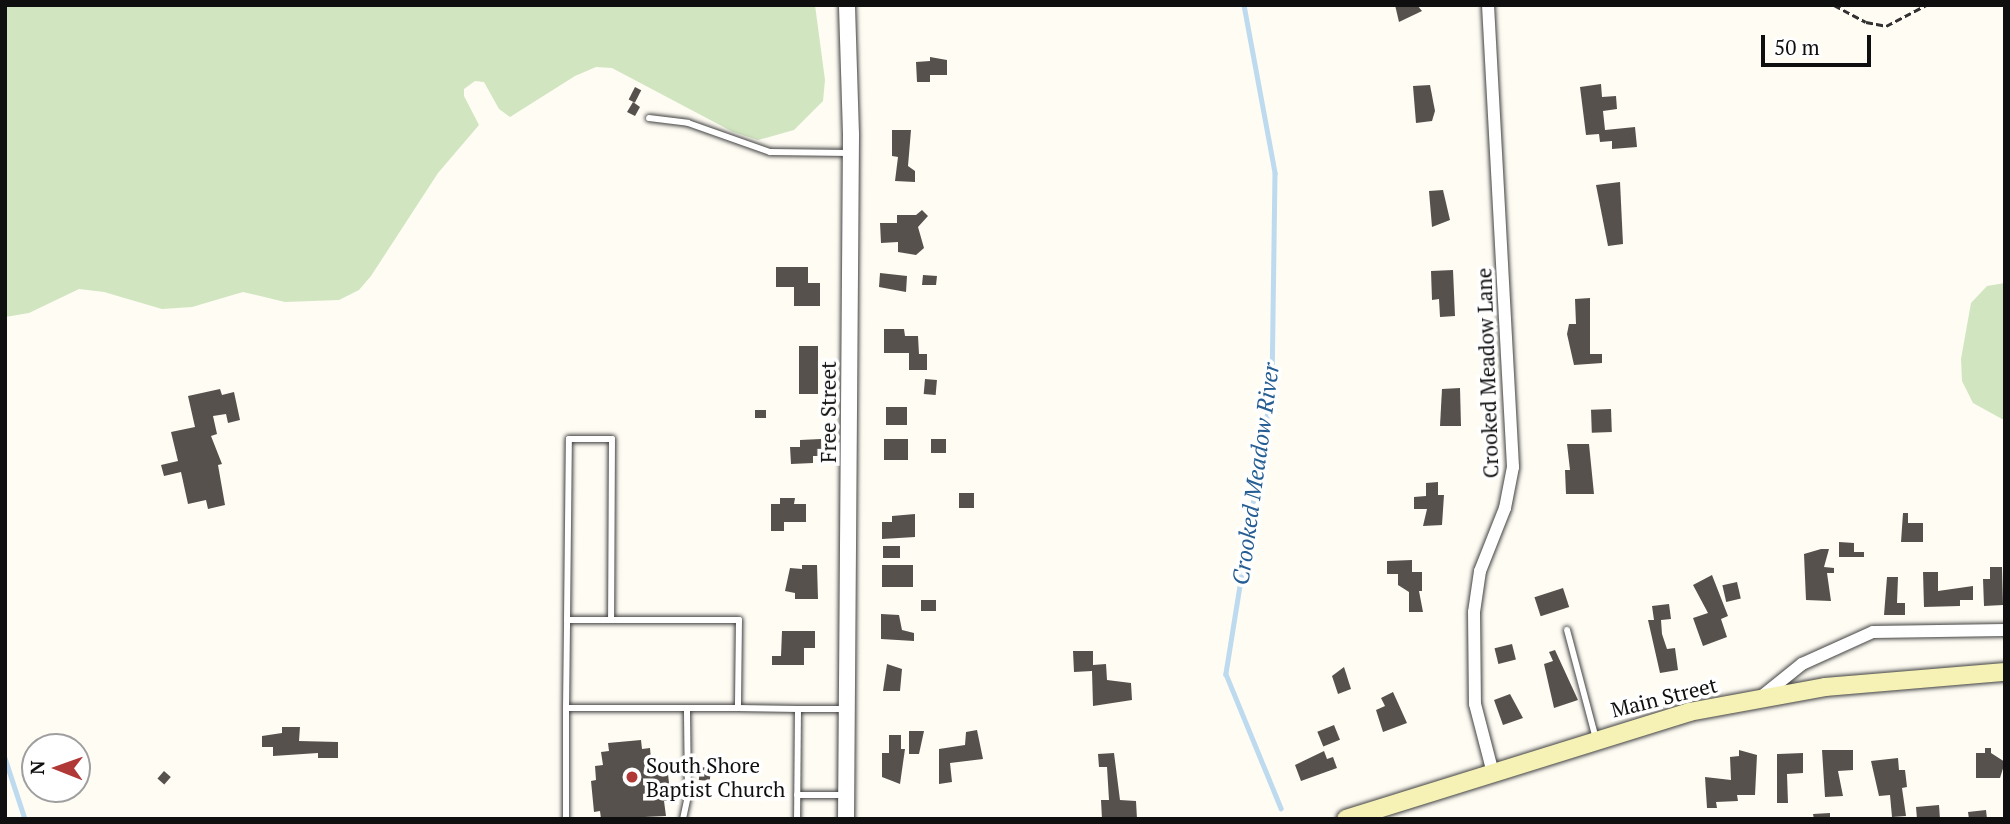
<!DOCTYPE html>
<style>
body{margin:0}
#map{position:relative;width:2010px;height:824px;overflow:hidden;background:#fefcf3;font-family:"PT Serif",serif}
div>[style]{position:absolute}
.green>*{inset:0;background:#d1e5c0}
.stream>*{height:4.5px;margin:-2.25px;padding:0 2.25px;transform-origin:2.25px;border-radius:2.25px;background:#bddaef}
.building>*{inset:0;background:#57514d;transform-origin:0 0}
.path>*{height:2.5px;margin-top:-1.25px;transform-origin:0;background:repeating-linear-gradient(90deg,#313131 0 7px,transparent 0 10.5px)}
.roads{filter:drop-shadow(0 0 2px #424242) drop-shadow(0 0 2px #424242)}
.service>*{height:6px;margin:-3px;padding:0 3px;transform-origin:3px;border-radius:3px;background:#fff}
.minor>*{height:12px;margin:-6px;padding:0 6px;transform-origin:6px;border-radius:6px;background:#fff}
.tertiary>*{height:16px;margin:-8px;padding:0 8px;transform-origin:8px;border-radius:8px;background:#fff}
.secondary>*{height:18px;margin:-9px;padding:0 9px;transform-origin:9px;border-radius:9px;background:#f6f2b6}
.dots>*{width:19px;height:19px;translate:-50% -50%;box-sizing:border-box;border:4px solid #fff;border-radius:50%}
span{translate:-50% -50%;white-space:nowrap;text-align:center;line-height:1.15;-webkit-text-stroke:7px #fff;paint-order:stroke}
.street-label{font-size:21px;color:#0f0f0f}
.poi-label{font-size:21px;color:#0f0f0f}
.left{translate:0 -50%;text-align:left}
.water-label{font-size:23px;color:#265e93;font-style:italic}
.frame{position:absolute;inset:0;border:7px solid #0f0f0f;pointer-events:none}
.north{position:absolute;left:21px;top:733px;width:70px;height:70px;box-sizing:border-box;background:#fff;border:2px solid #9f9f9f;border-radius:50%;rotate:271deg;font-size:19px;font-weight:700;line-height:28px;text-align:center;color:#0f0f0f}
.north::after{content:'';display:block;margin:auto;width:24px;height:32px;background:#b03837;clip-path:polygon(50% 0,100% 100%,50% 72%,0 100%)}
.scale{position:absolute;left:1761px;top:35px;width:110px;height:32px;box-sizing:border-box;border:4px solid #0f0f0f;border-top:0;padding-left:9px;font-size:21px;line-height:24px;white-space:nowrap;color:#0f0f0f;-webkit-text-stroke:5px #fff;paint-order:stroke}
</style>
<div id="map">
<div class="green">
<i style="clip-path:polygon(5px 5px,815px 5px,825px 80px,823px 101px,794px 130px,758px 140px,733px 132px,612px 68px,596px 67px,575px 76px,510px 117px,499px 109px,484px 82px,475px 81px,464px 89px,464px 96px,479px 125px,438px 173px,371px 276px,359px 290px,339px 300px,285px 302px,243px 292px,192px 307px,162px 309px,104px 292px,79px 289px,29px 313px,5px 317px)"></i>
<i style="clip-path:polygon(2005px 283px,2005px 419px,2002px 419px,1973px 403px,1962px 381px,1961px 359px,1971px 303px,1987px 286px)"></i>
</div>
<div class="stream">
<i style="left:1244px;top:5px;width:171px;rotate:79.5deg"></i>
<i style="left:1275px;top:173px;width:213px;rotate:90.8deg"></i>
<i style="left:1272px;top:386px;width:292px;rotate:99.1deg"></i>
<i style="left:1226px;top:674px;width:145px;rotate:67.7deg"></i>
<i style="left:5px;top:758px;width:64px;rotate:71.8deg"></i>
</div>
<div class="building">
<i style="clip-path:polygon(1395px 5px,1417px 5px,1422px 11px,1399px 22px)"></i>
<i style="clip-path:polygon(930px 57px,947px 60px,947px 75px,930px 75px,930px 82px,917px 82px,916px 62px,930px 61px)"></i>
<i style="clip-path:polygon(1601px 84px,1602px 97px,1616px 96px,1617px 109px,1603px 111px,1605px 130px,1635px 127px,1637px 147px,1612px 149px,1612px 141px,1600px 142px,1599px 134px,1586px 135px,1580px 87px)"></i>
<i style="clip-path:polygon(1430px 85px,1435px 111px,1432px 121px,1416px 123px,1413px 86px)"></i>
<i style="left:635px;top:87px;width:7px;height:14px;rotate:27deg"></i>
<i style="clip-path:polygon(633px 102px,640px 107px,635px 116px,627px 112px)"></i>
<i style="clip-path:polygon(892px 130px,911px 130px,908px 166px,915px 171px,915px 182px,895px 181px,898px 157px,892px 156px)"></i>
<i style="clip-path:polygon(1620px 182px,1623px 244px,1608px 246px,1596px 185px)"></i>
<i style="clip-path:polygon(1443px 190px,1450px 220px,1432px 227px,1429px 191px)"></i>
<i style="clip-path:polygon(922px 210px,928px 216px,918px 227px,924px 248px,916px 255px,898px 252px,898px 242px,881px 243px,880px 223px,897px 223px,897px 215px,916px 215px)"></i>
<i style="clip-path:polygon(776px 267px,808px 267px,808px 283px,820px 283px,820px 306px,794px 306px,794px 287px,776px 287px)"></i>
<i style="clip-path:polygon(1453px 270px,1455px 316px,1440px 317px,1439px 299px,1432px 300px,1431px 271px)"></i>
<i style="clip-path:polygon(880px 273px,907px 276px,906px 292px,879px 287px)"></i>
<i style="clip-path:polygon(923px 275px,937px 276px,936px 285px,922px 285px)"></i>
<i style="clip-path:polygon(1590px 298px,1590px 354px,1602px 354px,1602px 363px,1574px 365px,1567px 334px,1569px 324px,1576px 324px,1575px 299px)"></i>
<i style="clip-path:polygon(884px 329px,904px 329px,905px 336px,918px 336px,919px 354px,927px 354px,927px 370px,909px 370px,909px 353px,884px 353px)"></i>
<i style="left:799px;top:346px;width:19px;height:48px"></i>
<i style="left:925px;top:379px;width:12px;height:15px;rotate:5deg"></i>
<i style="clip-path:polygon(1460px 388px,1461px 426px,1440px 426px,1442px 389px)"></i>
<i style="clip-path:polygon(220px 389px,222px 395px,234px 392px,240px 420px,228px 423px,226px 414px,213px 416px,217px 434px,211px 436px,222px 464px,218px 465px,225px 505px,208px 509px,206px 500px,188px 504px,181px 472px,164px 476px,161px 465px,178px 461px,171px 432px,195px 427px,188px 396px)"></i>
<i style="left:886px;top:407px;width:21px;height:18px"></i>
<i style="left:1611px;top:409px;width:23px;height:20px;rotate:88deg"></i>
<i style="left:766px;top:410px;width:8px;height:11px;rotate:90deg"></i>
<i style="clip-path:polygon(821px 439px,822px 456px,813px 456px,813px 463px,791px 464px,790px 447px,800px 447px,800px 440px)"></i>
<i style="left:884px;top:439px;width:24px;height:21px"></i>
<i style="left:931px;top:439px;width:15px;height:14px"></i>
<i style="clip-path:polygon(1567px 444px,1589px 444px,1594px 494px,1566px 494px,1565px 470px,1570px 470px)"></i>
<i style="clip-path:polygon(1438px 482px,1438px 495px,1444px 495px,1442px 525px,1423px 526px,1427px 509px,1414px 509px,1414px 497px,1426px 496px,1426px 483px)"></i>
<i style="left:959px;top:493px;width:15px;height:15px"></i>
<i style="clip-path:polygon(780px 498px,795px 498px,794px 504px,806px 504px,806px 522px,784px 522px,784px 531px,771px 531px,771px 504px,780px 504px)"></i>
<i style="clip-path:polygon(1903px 513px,1908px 513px,1908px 523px,1923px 523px,1923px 542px,1901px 542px)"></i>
<i style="clip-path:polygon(915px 514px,915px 537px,882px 539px,882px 522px,892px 522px,892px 516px)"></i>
<i style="clip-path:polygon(1839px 542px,1854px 543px,1854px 552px,1864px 552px,1864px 557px,1839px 557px)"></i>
<i style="left:900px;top:546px;width:12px;height:17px;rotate:90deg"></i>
<i style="clip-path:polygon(1821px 549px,1829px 549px,1824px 567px,1834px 568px,1834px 573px,1827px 573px,1831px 601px,1806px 600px,1804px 554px)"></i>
<i style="clip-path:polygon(1412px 560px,1412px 572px,1422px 572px,1422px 591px,1419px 591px,1423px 612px,1409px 612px,1409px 592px,1398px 585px,1398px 574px,1387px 574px,1387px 561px)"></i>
<i style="clip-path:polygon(802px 565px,817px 565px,818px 599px,795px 599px,795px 593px,785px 591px,790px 568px,802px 569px)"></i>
<i style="left:882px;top:565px;width:31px;height:22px"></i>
<i style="clip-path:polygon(1990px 567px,2002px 567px,2003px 605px,1984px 606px,1983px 579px,1990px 579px)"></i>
<i style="clip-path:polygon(1923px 572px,1938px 572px,1938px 591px,1973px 586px,1973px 600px,1960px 600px,1960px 606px,1924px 607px)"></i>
<i style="clip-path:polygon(1712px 575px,1728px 616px,1721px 619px,1727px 637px,1703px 646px,1693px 618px,1708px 613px,1693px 585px)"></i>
<i style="clip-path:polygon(1887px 577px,1898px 577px,1897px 603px,1905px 603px,1905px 615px,1884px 615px)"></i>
<i style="left:1737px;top:582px;width:17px;height:15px;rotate:77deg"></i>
<i style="left:1563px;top:588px;width:20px;height:30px;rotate:72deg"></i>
<i style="left:921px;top:600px;width:15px;height:11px"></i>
<i style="clip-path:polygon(1669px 604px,1671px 619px,1661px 620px,1662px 634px,1667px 649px,1675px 648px,1678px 670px,1660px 673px,1648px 620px,1654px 620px,1652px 606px)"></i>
<i style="clip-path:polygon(881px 614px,899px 615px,902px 630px,914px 633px,914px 641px,881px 639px)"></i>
<i style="clip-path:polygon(782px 631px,815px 631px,815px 648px,804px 648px,804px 665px,772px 665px,772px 656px,781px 656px)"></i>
<i style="left:1512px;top:644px;width:16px;height:18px;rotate:76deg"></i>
<i style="clip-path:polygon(1555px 650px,1578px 700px,1554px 708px,1544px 664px,1553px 661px,1549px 652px)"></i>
<i style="clip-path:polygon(1073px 651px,1093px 651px,1093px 665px,1106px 664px,1107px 680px,1131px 683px,1132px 700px,1093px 706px,1092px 671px,1074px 672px)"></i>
<i style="clip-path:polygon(887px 664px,902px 669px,900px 691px,883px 691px)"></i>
<i style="clip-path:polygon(1344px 667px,1351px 689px,1338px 694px,1332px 676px)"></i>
<i style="clip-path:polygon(1393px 692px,1407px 723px,1383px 732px,1376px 710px,1385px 706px,1381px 698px)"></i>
<i style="clip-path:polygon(1510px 694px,1523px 718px,1503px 725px,1494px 700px)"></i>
<i style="left:1334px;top:725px;width:16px;height:18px;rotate:68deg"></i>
<i style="clip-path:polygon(282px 727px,300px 727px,299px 741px,338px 742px,338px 758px,318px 758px,318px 753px,273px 756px,273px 747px,262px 747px,262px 736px,282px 733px)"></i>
<i style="clip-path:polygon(977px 730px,983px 759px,950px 763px,952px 782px,939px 784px,939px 749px,965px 745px,966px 732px)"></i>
<i style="clip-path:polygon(909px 731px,924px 731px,919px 754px,909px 754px)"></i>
<i style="clip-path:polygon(889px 735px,901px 735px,901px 749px,905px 749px,900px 784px,882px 777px,882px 753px,889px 753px)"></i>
<i style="clip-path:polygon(641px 740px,642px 749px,650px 748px,651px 760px,661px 759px,663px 774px,668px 774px,671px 801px,664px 801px,666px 816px,601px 819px,600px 811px,594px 812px,591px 781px,596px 780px,595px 766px,603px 765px,601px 752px,609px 751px,608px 743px)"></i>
<i style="clip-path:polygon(1985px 748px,1991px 748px,1991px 753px,2005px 762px,2000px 778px,1976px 778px,1976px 753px,1985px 753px)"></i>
<i style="clip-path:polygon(1739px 750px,1757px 755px,1755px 795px,1737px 795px,1738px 801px,1716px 802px,1717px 808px,1707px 808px,1705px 777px,1731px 780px,1730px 757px,1739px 756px)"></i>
<i style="clip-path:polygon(1822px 750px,1853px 750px,1853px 770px,1838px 771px,1843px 796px,1825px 797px)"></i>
<i style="clip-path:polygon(1324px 751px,1327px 759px,1333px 757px,1337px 768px,1301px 781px,1295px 765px)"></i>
<i style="clip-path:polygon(1114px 753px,1120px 800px,1136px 801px,1137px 819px,1102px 819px,1101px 800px,1109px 800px,1107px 767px,1099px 767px,1098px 754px)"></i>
<i style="clip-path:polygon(1803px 753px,1803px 773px,1787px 774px,1788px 803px,1777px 803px,1777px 754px)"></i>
<i style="clip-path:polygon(1898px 758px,1899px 770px,1905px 770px,1907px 787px,1902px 788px,1906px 816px,1892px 817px,1890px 795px,1879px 796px,1871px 761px)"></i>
<i style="left:700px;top:767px;width:11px;height:13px;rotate:5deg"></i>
<i style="left:164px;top:771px;width:9px;height:10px;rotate:41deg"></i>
<i style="clip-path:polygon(1939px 805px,1940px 819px,1917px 819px,1916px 807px)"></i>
<i style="clip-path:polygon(1986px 810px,1987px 819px,1969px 819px,1968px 812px)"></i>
<i style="clip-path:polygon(1830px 813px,1830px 819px,1814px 819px,1813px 814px)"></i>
</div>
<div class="path">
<i style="left:1834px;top:5px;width:36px;rotate:28deg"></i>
<i style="left:1866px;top:22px;width:20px;rotate:11deg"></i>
<i style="left:1886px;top:26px;width:45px;rotate:-27.7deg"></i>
</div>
<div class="roads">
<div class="service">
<i style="left:649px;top:118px;width:39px;rotate:7deg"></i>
<i style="left:688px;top:123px;width:87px;rotate:19.5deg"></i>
<i style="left:770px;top:152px;width:79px;rotate:0.7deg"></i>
<i style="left:567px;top:620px;width:181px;rotate:-89.4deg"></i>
<i style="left:569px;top:439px;width:43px"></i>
<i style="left:612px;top:439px;width:181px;rotate:90.3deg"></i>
<i style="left:1567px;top:630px;width:113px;rotate:75.1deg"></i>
<i style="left:566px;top:708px;width:88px;rotate:-89.3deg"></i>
<i style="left:567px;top:620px;width:172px"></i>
<i style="left:739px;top:620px;width:88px;rotate:90.7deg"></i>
<i style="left:798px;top:709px;width:47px"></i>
<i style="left:797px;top:795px;width:47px"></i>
<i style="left:566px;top:819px;width:111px;rotate:-90deg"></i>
<i style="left:566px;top:708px;width:172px"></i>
<i style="left:738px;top:708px;width:60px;rotate:1deg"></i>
<i style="left:798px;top:709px;width:110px;rotate:90.5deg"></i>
<i style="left:683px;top:819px;width:25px;rotate:-78deg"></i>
<i style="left:688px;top:795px;width:87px;rotate:-90.7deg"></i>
</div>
<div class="minor">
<i style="left:1488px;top:5px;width:463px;rotate:86.9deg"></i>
<i style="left:1513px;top:467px;width:42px;rotate:101deg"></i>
<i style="left:1505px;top:508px;width:68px;rotate:111.6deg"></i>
<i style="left:1480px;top:571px;width:41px;rotate:98.3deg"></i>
<i style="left:1474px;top:612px;width:92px;rotate:89.4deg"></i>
<i style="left:1475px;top:704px;width:71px;rotate:75.4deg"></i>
<i style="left:1761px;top:697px;width:53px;rotate:-38.8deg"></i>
<i style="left:1802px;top:664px;width:78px;rotate:-24.3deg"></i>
<i style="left:1873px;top:632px;width:132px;rotate:-0.9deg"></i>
</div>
<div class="tertiary">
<i style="left:846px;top:819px;width:685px;rotate:-89.58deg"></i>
<i style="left:851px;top:134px;width:129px;rotate:-91.8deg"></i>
</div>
<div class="secondary">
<i style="left:1346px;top:819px;width:359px;rotate:-17.3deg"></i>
<i style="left:1689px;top:712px;width:138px;rotate:-10.4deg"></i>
<i style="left:1825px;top:687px;width:181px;rotate:-4.8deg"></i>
</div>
</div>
<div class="dots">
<i style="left:632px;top:777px;background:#b03837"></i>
</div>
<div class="street-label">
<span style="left:1487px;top:373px;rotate:-92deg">Crooked Meadow Lane</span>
<span style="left:828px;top:412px;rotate:-90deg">Free Street</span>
<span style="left:1664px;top:697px;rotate:-14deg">Main Street</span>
</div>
<div class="poi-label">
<span class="left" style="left:646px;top:777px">South Shore<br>Baptist Church</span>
</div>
<div class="water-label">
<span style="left:1256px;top:474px;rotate:-82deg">Crooked Meadow River</span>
</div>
<div class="frame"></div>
<div class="north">N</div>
<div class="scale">50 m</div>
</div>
